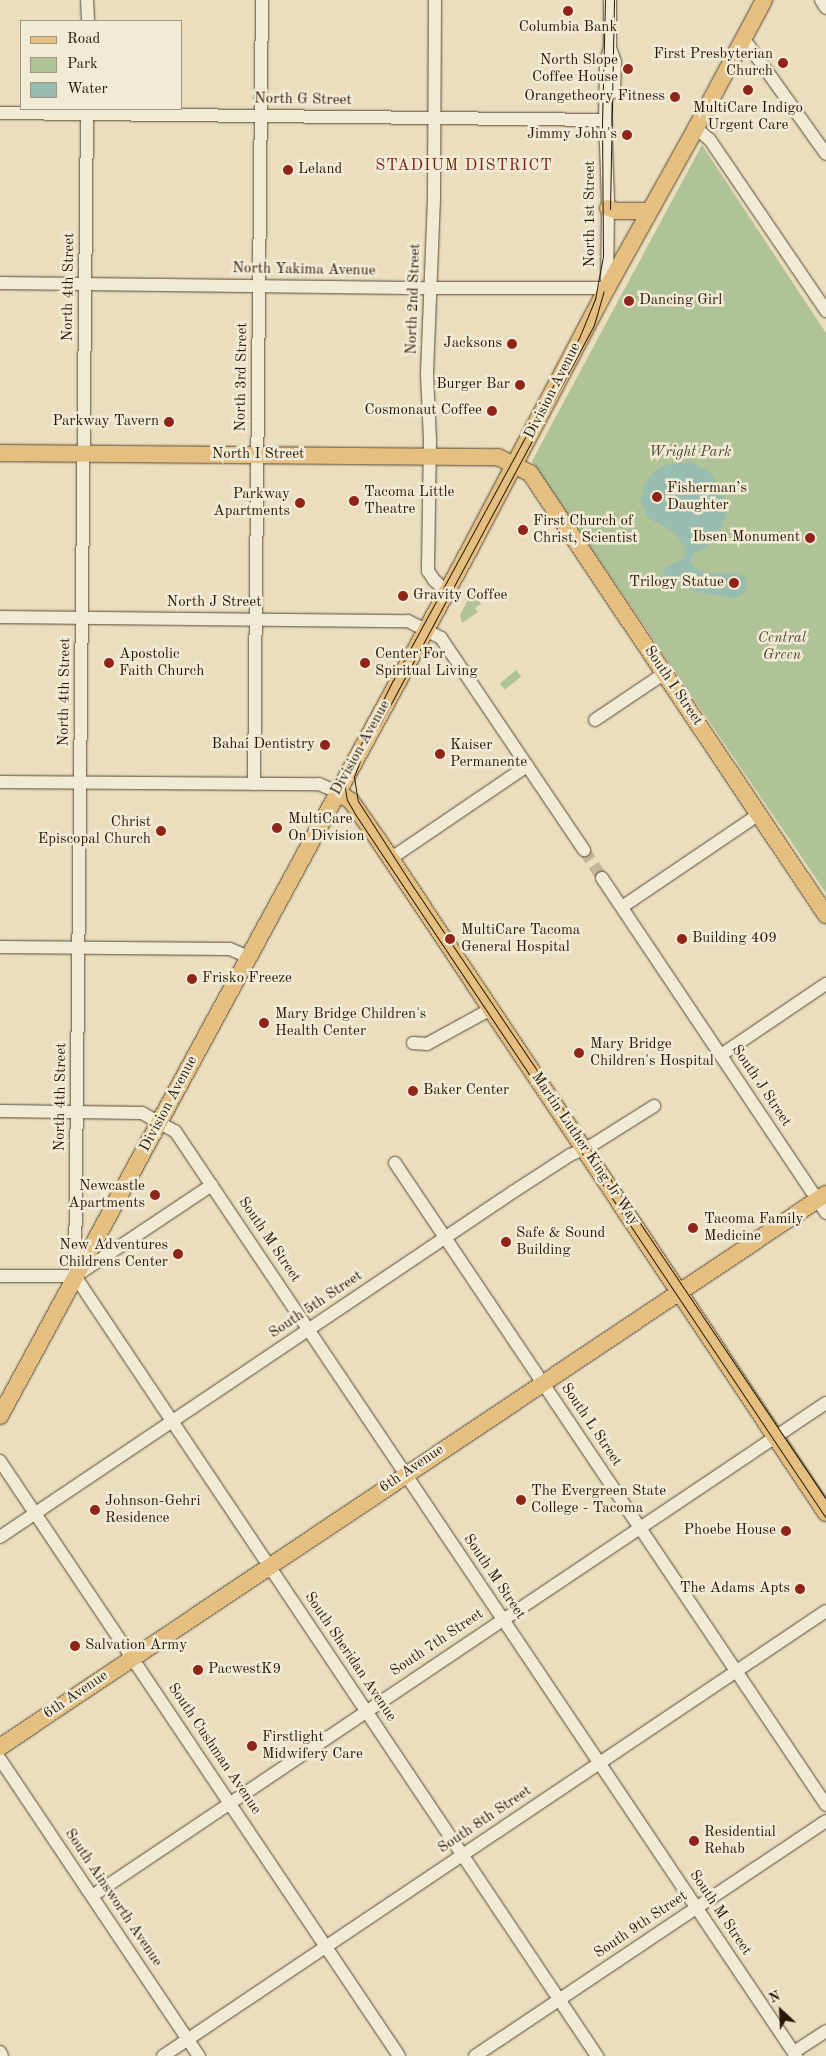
<!DOCTYPE html>
<meta charset="utf-8">
<style>
body{margin:0}
#map{position:relative;width:826px;height:2056px;overflow:hidden;background:#eadebf;font-family:"Old Standard TT",serif}
div>[style]{position:absolute}
.green>*{inset:0;background:#b0c297;transform-origin:0 0}
.water>*{inset:0;background:#98bcaf}
.minor-tunnel>*{height:12px;margin-top:-6px;transform-origin:0;background:repeating-linear-gradient(90deg,#c3b69a 0 12px,transparent 0 18px)}
.roads{filter:drop-shadow(0 0 1px #584934) drop-shadow(0 0 1px #584934)}
.minor>*{height:12px;margin:-6px;padding:0 6px;transform-origin:6px;border-radius:6px;background:#f1ead5}
.major>*{height:16px;margin:-8px;padding:0 8px;transform-origin:8px;border-radius:8px;background:#e5bf80}
.tram>*{height:1px;margin:-0.5px;padding:0 0.5px;transform-origin:0.5px;border-radius:0.5px;background:#271706}
.dots>*{width:14px;height:14px;translate:-50% -50%;box-sizing:border-box;border:2px solid #f1ead5;border-radius:50%}
span{translate:-50% -50%;white-space:nowrap;text-align:center;line-height:1.15;-webkit-text-stroke:5px #f1ead5;paint-order:stroke}
.poi-label{font-size:15px;color:#271706}
.right{translate:-100% -50%;text-align:right}
.left{translate:0 -50%;text-align:left}
.street-label{font-size:15px;color:#271706}
.park-label{font-size:15px;color:#504a32;font-style:italic}
.neighbourhood-label{font-size:16px;color:#7a1f14;letter-spacing:1px}
.legend{position:absolute;left:20px;top:20px;width:162px;height:90px;box-sizing:border-box;background:#f1ead5;border:1px solid #a09682;margin:0;padding:6px 9px;list-style:none;font-size:15px;color:#271706}
.legend li{display:flex;align-items:center;gap:10px;height:25px}
.legend b{width:25px;border:1px solid #a09682}
.north{position:absolute;left:756px;top:1986px;width:50px;height:50px;-webkit-text-stroke:4px #f1ead5;paint-order:stroke;rotate:335deg;font-size:14px;font-weight:700;line-height:20px;text-align:center;color:#271706}
.north::after{content:'';display:block;margin:auto;width:18px;height:22px;background:#271706;clip-path:polygon(50% 0,100% 100%,50% 72%,0 100%)}
</style>
<div id="map">
<div class="green">
<i style="clip-path:polygon(702px 145px,826px 333px,826px 893px,532px 461px)"></i>
<i style="clip-path:polygon(473px 590px,481px 604px,475px 608px,478px 612px,462px 623px,460px 615px)"></i>
<i style="left:516px;top:670px;width:8px;height:21px;rotate:50deg"></i>
</div>
<div class="water">
<i style="clip-path:polygon(692px 462px,711px 473px,723px 495px,727px 513px,720px 532px,707px 546px,695px 552px,690px 560px,694px 567px,705px 573px,733px 573px,745px 577px,747px 584px,745px 592px,735px 598px,697px 592px,663px 574px,665px 568px,683px 559px,685px 555px,684px 547px,675px 532px,648px 518px,641px 501px,644px 485px,654px 472px,665px 465px)"></i>
</div>
<div class="minor-tunnel">
<i style="left:584px;top:850px;width:33px;rotate:57deg"></i>
</div>
<div class="roads">
<div class="minor">
<i style="left:87px;top:0;width:21px;rotate:87deg"></i>
<i style="left:435px;top:0;width:199px;rotate:90.3deg"></i>
<i style="left:434px;top:199px;width:175px;rotate:92.3deg"></i>
<i style="left:427px;top:374px;width:66px;rotate:87.4deg"></i>
<i style="left:430px;top:440px;width:121px;rotate:90.9deg"></i>
<i style="left:428px;top:561px;width:10px;rotate:90deg"></i>
<i style="left:428px;top:571px;width:11px;rotate:56deg"></i>
<i style="left:434px;top:580px;width:16px;rotate:43deg"></i>
<i style="left:821px;top:0;width:9px;rotate:58deg"></i>
<i style="left:744px;top:39px;width:141px;rotate:54.5deg"></i>
<i style="left:610px;top:48px;width:15px;rotate:70deg"></i>
<i style="left:615px;top:62px;width:30px;rotate:92deg"></i>
<i style="left:0;top:113px;width:605px;rotate:0.66deg"></i>
<i style="left:696px;top:128px;width:18px;rotate:41deg"></i>
<i style="left:710px;top:140px;width:207px;rotate:55.8deg"></i>
<i style="left:0;top:283px;width:430px;rotate:0.7deg"></i>
<i style="left:430px;top:288px;width:177px"></i>
<i style="left:607px;top:288px;width:88px;rotate:-89.3deg"></i>
<i style="left:608px;top:200px;width:80px;rotate:-92.1deg"></i>
<i style="left:605px;top:120px;width:58px;rotate:-89deg"></i>
<i style="left:606px;top:62px;width:16px;rotate:-75deg"></i>
<i style="left:610px;top:47px;width:47px;rotate:-90deg"></i>
<i style="left:0;top:617px;width:408px;rotate:0.6deg"></i>
<i style="left:408px;top:621px;width:37px;rotate:27deg"></i>
<i style="left:441px;top:638px;width:256px;rotate:56deg"></i>
<i style="left:595px;top:720px;width:84px;rotate:-33.9deg"></i>
<i style="left:0;top:782px;width:319px;rotate:0.4deg"></i>
<i style="left:319px;top:784px;width:20px;rotate:24deg"></i>
<i style="left:254px;top:784px;width:784px;rotate:-89.42deg"></i>
<i style="left:390px;top:859px;width:166px;rotate:-34.2deg"></i>
<i style="left:602px;top:878px;width:403px;rotate:56.2deg"></i>
<i style="left:622px;top:907px;width:164px;rotate:-34.1deg"></i>
<i style="left:0;top:947px;width:230px;rotate:0.5deg"></i>
<i style="left:230px;top:949px;width:21px;rotate:23deg"></i>
<i style="left:413px;top:1043px;width:14px;rotate:4deg"></i>
<i style="left:427px;top:1044px;width:73px;rotate:-28.7deg"></i>
<i style="left:721px;top:1055px;width:127px;rotate:-34.1deg"></i>
<i style="left:0;top:1111px;width:142px;rotate:0.8deg"></i>
<i style="left:142px;top:1113px;width:38px;rotate:29deg"></i>
<i style="left:175px;top:1131px;width:1114px;rotate:56.12deg"></i>
<i style="left:395px;top:1163px;width:773px;rotate:56.12deg"></i>
<i style="left:77px;top:1275px;width:162px;rotate:-33.7deg"></i>
<i style="left:0;top:1276px;width:75px"></i>
<i style="left:75px;top:1276px;width:1167px;rotate:-89.41deg"></i>
<i style="left:75px;top:1276px;width:939px;rotate:56.21deg"></i>
<i style="left:0;top:1461px;width:716px;rotate:56.15deg"></i>
<i style="left:0;top:1537px;width:618px;rotate:-33.92deg"></i>
<i style="left:513px;top:1192px;width:68px;rotate:-33deg"></i>
<i style="left:570px;top:1155px;width:21px;rotate:-23deg"></i>
<i style="left:589px;top:1147px;width:77px;rotate:-32.2deg"></i>
<i style="left:0;top:1759px;width:358px;rotate:56.2deg"></i>
<i style="left:92px;top:1896px;width:884px;rotate:-33.89deg"></i>
<i style="left:0;top:2052px;width:4px;rotate:63deg"></i>
<i style="left:794px;top:2052px;width:38px;rotate:-33deg"></i>
<i style="left:163px;top:2056px;width:798px;rotate:-33.87deg"></i>
<i style="left:475px;top:2056px;width:422px;rotate:-33.8deg"></i>
</div>
<div class="major">
<i style="left:608px;top:208px;width:9px;rotate:18deg"></i>
<i style="left:617px;top:211px;width:32px"></i>
<i style="left:0;top:453px;width:498px;rotate:0.5deg"></i>
<i style="left:498px;top:457px;width:36px;rotate:27deg"></i>
<i style="left:530px;top:473px;width:532px;rotate:56.19deg"></i>
<i style="left:337px;top:792px;width:17px;rotate:33deg"></i>
<i style="left:351px;top:801px;width:49px;rotate:55deg"></i>
<i style="left:379px;top:841px;width:807px;rotate:56.37deg"></i>
<i style="left:0;top:1416px;width:988px;rotate:-61.54deg"></i>
<i style="left:471px;top:547px;width:293px;rotate:-62.3deg"></i>
<i style="left:607px;top:288px;width:183px;rotate:-60.9deg"></i>
<i style="left:696px;top:128px;width:145px;rotate:-62deg"></i>
<i style="left:0;top:1747px;width:994px;rotate:-33.8deg"></i>
</div>
</div>
<div class="tram">
<i style="left:605px;top:0;width:119px;rotate:91.4deg"></i>
<i style="left:602px;top:119px;width:137px;rotate:89.6deg"></i>
<i style="left:603px;top:256px;width:44px;rotate:100.5deg"></i>
<i style="left:595px;top:299px;width:42px;rotate:112.3deg"></i>
<i style="left:579px;top:338px;width:389px;rotate:118.5deg"></i>
<i style="left:393px;top:680px;width:103px;rotate:116.6deg"></i>
<i style="left:347px;top:772px;width:16px;rotate:97deg"></i>
<i style="left:345px;top:788px;width:12px;rotate:81deg"></i>
<i style="left:347px;top:800px;width:16px;rotate:60deg"></i>
<i style="left:355px;top:814px;width:847px;rotate:56.22deg"></i>
<i style="left:610px;top:209px;width:209px;rotate:-88.9deg"></i>
<i style="left:379px;top:726px;width:455px;rotate:-61.8deg"></i>
<i style="left:594px;top:325px;width:35px;rotate:-74deg"></i>
<i style="left:360px;top:761px;width:17px;rotate:111deg"></i>
<i style="left:354px;top:777px;width:24px;rotate:81deg"></i>
<i style="left:358px;top:801px;width:96px;rotate:57.3deg"></i>
<i style="left:410px;top:882px;width:744px;rotate:56.01deg"></i>
</div>
<div class="dots">
<i style="left:568px;top:11px;background:#8f2418"></i>
<i style="left:783px;top:63px;background:#8f2418"></i>
<i style="left:628px;top:69px;background:#8f2418"></i>
<i style="left:748px;top:90px;background:#8f2418"></i>
<i style="left:675px;top:97px;background:#8f2418"></i>
<i style="left:627px;top:135px;background:#8f2418"></i>
<i style="left:288px;top:170px;background:#8f2418"></i>
<i style="left:629px;top:301px;background:#8f2418"></i>
<i style="left:512px;top:344px;background:#8f2418"></i>
<i style="left:520px;top:385px;background:#8f2418"></i>
<i style="left:492px;top:411px;background:#8f2418"></i>
<i style="left:169px;top:422px;background:#8f2418"></i>
<i style="left:657px;top:497px;background:#8f2418"></i>
<i style="left:354px;top:501px;background:#8f2418"></i>
<i style="left:300px;top:503px;background:#8f2418"></i>
<i style="left:523px;top:530px;background:#8f2418"></i>
<i style="left:810px;top:538px;background:#8f2418"></i>
<i style="left:734px;top:583px;background:#8f2418"></i>
<i style="left:403px;top:596px;background:#8f2418"></i>
<i style="left:109px;top:663px;background:#8f2418"></i>
<i style="left:365px;top:663px;background:#8f2418"></i>
<i style="left:325px;top:745px;background:#8f2418"></i>
<i style="left:440px;top:754px;background:#8f2418"></i>
<i style="left:277px;top:828px;background:#8f2418"></i>
<i style="left:161px;top:831px;background:#8f2418"></i>
<i style="left:450px;top:939px;background:#8f2418"></i>
<i style="left:682px;top:939px;background:#8f2418"></i>
<i style="left:192px;top:979px;background:#8f2418"></i>
<i style="left:264px;top:1023px;background:#8f2418"></i>
<i style="left:579px;top:1053px;background:#8f2418"></i>
<i style="left:413px;top:1091px;background:#8f2418"></i>
<i style="left:155px;top:1195px;background:#8f2418"></i>
<i style="left:693px;top:1228px;background:#8f2418"></i>
<i style="left:506px;top:1242px;background:#8f2418"></i>
<i style="left:178px;top:1254px;background:#8f2418"></i>
<i style="left:521px;top:1500px;background:#8f2418"></i>
<i style="left:95px;top:1510px;background:#8f2418"></i>
<i style="left:786px;top:1531px;background:#8f2418"></i>
<i style="left:800px;top:1589px;background:#8f2418"></i>
<i style="left:75px;top:1646px;background:#8f2418"></i>
<i style="left:198px;top:1670px;background:#8f2418"></i>
<i style="left:252px;top:1746px;background:#8f2418"></i>
<i style="left:694px;top:1841px;background:#8f2418"></i>
</div>
<div class="poi-label">
<span style="left:568px;top:28px">Columbia Bank</span>
<span class="right" style="left:773px;top:63px">First Presbyterian<br>Church</span>
<span class="right" style="left:618px;top:69px">North Slope<br>Coffee House</span>
<span class="right" style="left:665px;top:97px">Orangetheory Fitness</span>
<span style="left:748px;top:117px">MultiCare Indigo<br>Urgent Care</span>
<span class="right" style="left:617px;top:135px">Jimmy John's</span>
<span class="left" style="left:298px;top:170px">Leland</span>
<span class="left" style="left:639px;top:301px">Dancing Girl</span>
<span class="right" style="left:502px;top:344px">Jacksons</span>
<span class="right" style="left:510px;top:385px">Burger Bar</span>
<span class="right" style="left:482px;top:411px">Cosmonaut Coffee</span>
<span class="right" style="left:159px;top:422px">Parkway Tavern</span>
<span class="left" style="left:667px;top:497px">Fisherman’s<br>Daughter</span>
<span class="left" style="left:364px;top:501px">Tacoma Little<br>Theatre</span>
<span class="right" style="left:290px;top:503px">Parkway<br>Apartments</span>
<span class="left" style="left:533px;top:530px">First Church of<br>Christ, Scientist</span>
<span class="right" style="left:800px;top:538px">Ibsen Monument</span>
<span class="right" style="left:724px;top:583px">Trilogy Statue</span>
<span class="left" style="left:413px;top:596px">Gravity Coffee</span>
<span class="left" style="left:119px;top:663px">Apostolic<br>Faith Church</span>
<span class="left" style="left:375px;top:663px">Center For<br>Spiritual Living</span>
<span class="right" style="left:315px;top:745px">Bahai Dentistry</span>
<span class="left" style="left:450px;top:754px">Kaiser<br>Permanente</span>
<span class="left" style="left:288px;top:828px">MultiCare<br>On Division</span>
<span class="right" style="left:151px;top:831px">Christ<br>Episcopal Church</span>
<span class="left" style="left:461px;top:939px">MultiCare Tacoma<br>General Hospital</span>
<span class="left" style="left:692px;top:939px">Building 409</span>
<span class="left" style="left:202px;top:979px">Frisko Freeze</span>
<span class="left" style="left:275px;top:1023px">Mary Bridge Children's<br>Health Center</span>
<span class="left" style="left:590px;top:1053px">Mary Bridge<br>Children's Hospital</span>
<span class="left" style="left:423px;top:1091px">Baker Center</span>
<span class="right" style="left:145px;top:1195px">Newcastle<br>Apartments</span>
<span class="left" style="left:704px;top:1228px">Tacoma Family<br>Medicine</span>
<span class="left" style="left:516px;top:1242px">Safe &amp; Sound<br>Building</span>
<span class="right" style="left:168px;top:1254px">New Adventures<br>Childrens Center</span>
<span class="left" style="left:531px;top:1500px">The Evergreen State<br>College - Tacoma</span>
<span class="left" style="left:105px;top:1510px">Johnson-Gehri<br>Residence</span>
<span class="right" style="left:776px;top:1531px">Phoebe House</span>
<span class="right" style="left:790px;top:1589px">The Adams Apts</span>
<span class="left" style="left:85px;top:1646px">Salvation Army</span>
<span class="left" style="left:208px;top:1670px">PacwestK9</span>
<span class="left" style="left:262px;top:1746px">Firstlight<br>Midwifery Care</span>
<span class="left" style="left:704px;top:1841px">Residential<br>Rehab</span>
</div>
<div class="street-label">
<span style="left:303px;top:100px;rotate:1deg">North G Street</span>
<span style="left:591px;top:214px;rotate:-90deg">North 1st Street</span>
<span style="left:304px;top:270px;rotate:1deg">North Yakima Avenue</span>
<span style="left:69px;top:287px;rotate:-89deg">North 4th Street</span>
<span style="left:414px;top:299px;rotate:-88deg">North 2nd Street</span>
<span style="left:242px;top:377px;rotate:-89deg">North 3rd Street</span>
<span style="left:553px;top:391px;rotate:-63deg">Division Avenue</span>
<span style="left:258px;top:455px">North I Street</span>
<span style="left:214px;top:603px">North J Street</span>
<span style="left:673px;top:686px;rotate:56deg">South I Street</span>
<span style="left:65px;top:692px;rotate:-89deg">North 4th Street</span>
<span style="left:361px;top:748px;rotate:-61deg">Division Avenue</span>
<span style="left:761px;top:1086px;rotate:56deg">South J Street</span>
<span style="left:61px;top:1097px;rotate:-89deg">North 4th Street</span>
<span style="left:169px;top:1104px;rotate:-62deg">Division Avenue</span>
<span style="left:585px;top:1149px;rotate:56deg">Martin Luther King Jr Way</span>
<span style="left:269px;top:1240px;rotate:56deg">South M Street</span>
<span style="left:316px;top:1305px;rotate:-34deg">South 5th Street</span>
<span style="left:591px;top:1425px;rotate:56deg">South L Street</span>
<span style="left:412px;top:1469px;rotate:-34deg">6th Avenue</span>
<span style="left:494px;top:1577px;rotate:56deg">South M Street</span>
<span style="left:437px;top:1643px;rotate:-34deg">South 7th Street</span>
<span style="left:350px;top:1657px;rotate:56deg">South Sheridan Avenue</span>
<span style="left:76px;top:1695px;rotate:-34deg">6th Avenue</span>
<span style="left:214px;top:1749px;rotate:56deg">South Cushman Avenue</span>
<span style="left:485px;top:1820px;rotate:-34deg">South 8th Street</span>
<span style="left:113px;top:1898px;rotate:56deg">South Ainsworth Avenue</span>
<span style="left:720px;top:1913px;rotate:56deg">South M Street</span>
<span style="left:641px;top:1925px;rotate:-34deg">South 9th Street</span>
</div>
<div class="park-label">
<span style="left:690px;top:453px">Wright Park</span>
<span style="left:782px;top:647px">Central<br>Green</span>
</div>
<div class="neighbourhood-label">
<span style="left:464px;top:166px">STADIUM DISTRICT</span>
</div>
<ul class="legend">
<li><b style="height:6px;background:#e5bf80"></b>Road</li>
<li><b style="height:14px;background:#b0c297"></b>Park</li>
<li><b style="height:14px;background:#98bcaf"></b>Water</li>
</ul>
<div class="north">N</div>
</div>
